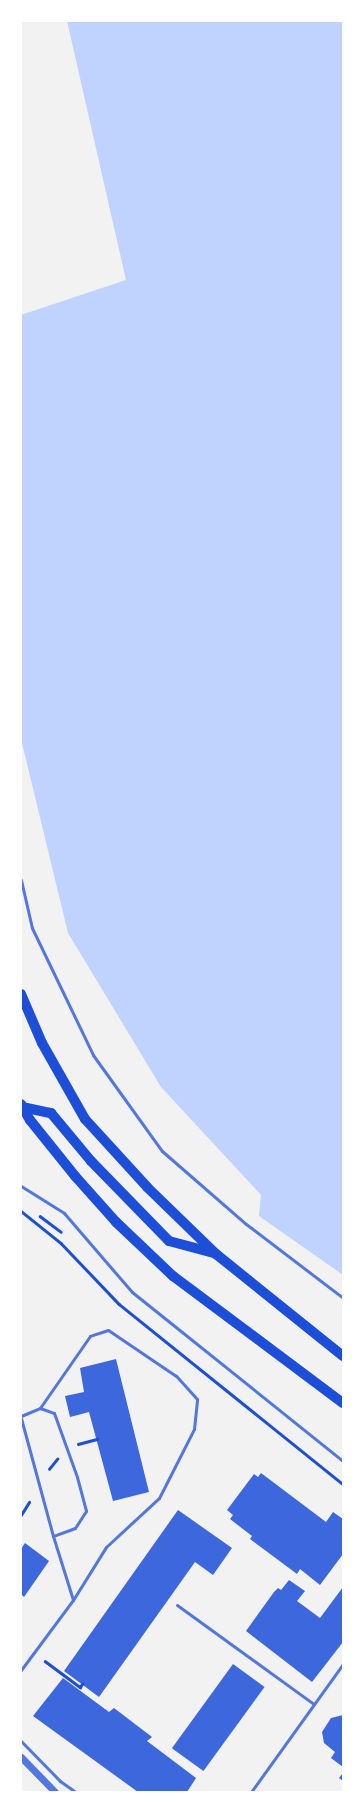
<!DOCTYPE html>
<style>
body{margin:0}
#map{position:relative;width:364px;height:1813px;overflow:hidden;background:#f2f2f2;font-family:"Titillium Web",sans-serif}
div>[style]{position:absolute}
.water>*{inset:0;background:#bfd3fe}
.building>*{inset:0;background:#3d67dc;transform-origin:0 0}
.path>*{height:2.5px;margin:-1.25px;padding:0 1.25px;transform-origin:1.25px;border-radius:1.25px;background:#1d4ed8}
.service>*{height:3px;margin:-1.5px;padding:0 1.5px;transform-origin:1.5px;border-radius:1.5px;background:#5277de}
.tertiary>*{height:7px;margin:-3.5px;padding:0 3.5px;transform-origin:3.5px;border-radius:3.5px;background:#5277de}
.primary>*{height:10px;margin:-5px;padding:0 5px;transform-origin:5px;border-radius:5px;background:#1d4ed8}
span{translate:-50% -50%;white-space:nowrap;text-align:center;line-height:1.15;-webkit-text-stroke:3px #fff;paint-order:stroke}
.frame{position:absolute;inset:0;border:22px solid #fff;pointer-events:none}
</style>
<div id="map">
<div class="water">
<i style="clip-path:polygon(67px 21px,343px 21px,343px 1275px,259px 1216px,261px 1195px,161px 1087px,68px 933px,21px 739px,21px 315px,126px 280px)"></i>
</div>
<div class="building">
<i style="clip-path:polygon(116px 1359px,149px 1492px,113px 1501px,89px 1412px,70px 1417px,65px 1396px,84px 1392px,80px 1368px)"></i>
<i style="clip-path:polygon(261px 1473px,326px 1522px,333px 1512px,343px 1519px,343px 1554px,320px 1585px,300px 1569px,297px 1574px,250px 1539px,252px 1536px,230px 1519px,233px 1515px,227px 1510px,254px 1474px,258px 1477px)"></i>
<i style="clip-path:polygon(178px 1510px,232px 1548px,213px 1575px,195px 1562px,99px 1697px,64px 1671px)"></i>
<i style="clip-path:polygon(25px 1543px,49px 1561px,24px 1597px,21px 1594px,21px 1549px)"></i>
<i style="clip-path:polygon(289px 1580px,305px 1591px,297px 1601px,320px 1618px,343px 1587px,343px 1642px,312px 1682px,246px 1631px,274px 1592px,278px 1588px,281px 1590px)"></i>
<i style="left:233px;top:1664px;width:39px;height:104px;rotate:36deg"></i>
<i style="clip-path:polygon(63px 1678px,109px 1712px,114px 1708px,152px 1737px,147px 1741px,196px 1778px,187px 1792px,138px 1792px,33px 1716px)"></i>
<i style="clip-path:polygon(343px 1715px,343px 1767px,331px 1758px,335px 1752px,324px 1743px,322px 1732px,331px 1718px)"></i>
<i style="clip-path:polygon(343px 1773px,343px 1781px,339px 1778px)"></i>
</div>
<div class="path">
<i style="left:21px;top:1211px;width:51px;rotate:38.7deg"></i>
<i style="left:61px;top:1243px;width:84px;rotate:46.4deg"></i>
<i style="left:119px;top:1304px;width:287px;rotate:38.8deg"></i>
<i style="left:40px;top:1216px;width:26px;rotate:37deg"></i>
<i style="left:78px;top:1444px;width:20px;rotate:-15deg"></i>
<i style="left:49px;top:1469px;width:13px;rotate:-51deg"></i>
<i style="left:21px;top:1515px;width:15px;rotate:-58deg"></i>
<i style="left:45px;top:1661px;width:44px;rotate:36.6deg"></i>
<i style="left:80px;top:1687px;width:4px;rotate:-56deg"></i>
</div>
<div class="service">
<i style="left:21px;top:880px;width:49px;rotate:77.1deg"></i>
<i style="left:32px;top:928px;width:141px;rotate:64.3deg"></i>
<i style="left:93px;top:1055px;width:118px;rotate:54.3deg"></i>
<i style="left:162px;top:1151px;width:111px;rotate:41deg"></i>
<i style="left:246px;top:1224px;width:122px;rotate:37.3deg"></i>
<i style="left:21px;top:1186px;width:51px;rotate:32.1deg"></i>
<i style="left:64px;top:1213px;width:104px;rotate:49.3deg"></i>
<i style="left:132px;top:1292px;width:270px;rotate:38.7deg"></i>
<i style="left:21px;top:1416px;width:21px;rotate:-23deg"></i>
<i style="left:40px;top:1408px;width:15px;rotate:20deg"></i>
<i style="left:54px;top:1413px;width:68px;rotate:70.2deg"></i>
<i style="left:77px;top:1477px;width:35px;rotate:75deg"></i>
<i style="left:86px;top:1511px;width:20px;rotate:123deg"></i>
<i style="left:75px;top:1528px;width:23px;rotate:160deg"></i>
<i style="left:53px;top:1536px;width:122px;rotate:-105.2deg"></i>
<i style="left:53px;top:1536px;width:67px;rotate:72.6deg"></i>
<i style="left:177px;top:1605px;width:169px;rotate:35.9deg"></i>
<i style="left:21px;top:1670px;width:87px;rotate:-53.4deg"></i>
<i style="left:73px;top:1600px;width:62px;rotate:-58.1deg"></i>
<i style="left:106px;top:1547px;width:72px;rotate:-42.8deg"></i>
<i style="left:159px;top:1498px;width:77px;rotate:-63.1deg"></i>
<i style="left:194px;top:1429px;width:30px;rotate:-84deg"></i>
<i style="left:197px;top:1399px;width:31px;rotate:-132deg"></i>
<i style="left:176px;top:1376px;width:82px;rotate:-145.9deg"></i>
<i style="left:108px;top:1330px;width:19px;rotate:162deg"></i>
<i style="left:90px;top:1336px;width:88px;rotate:124.8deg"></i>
<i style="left:21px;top:1741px;width:56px;rotate:45.7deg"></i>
<i style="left:60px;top:1781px;width:19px;rotate:35deg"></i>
<i style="left:251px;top:1792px;width:158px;rotate:-54.3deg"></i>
</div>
<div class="tertiary">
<i style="left:21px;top:1757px;width:49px;rotate:45.8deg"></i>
</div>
<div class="primary">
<i style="left:21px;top:994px;width:53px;rotate:66.8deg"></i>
<i style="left:42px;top:1043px;width:87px;rotate:60.5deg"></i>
<i style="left:85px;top:1119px;width:92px;rotate:47.6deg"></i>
<i style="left:147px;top:1187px;width:96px;rotate:44.2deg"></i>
<i style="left:216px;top:1254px;width:163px;rotate:38.8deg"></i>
<i style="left:21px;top:1104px;width:18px;rotate:61deg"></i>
<i style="left:30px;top:1120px;width:72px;rotate:51.2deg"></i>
<i style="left:75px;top:1176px;width:62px;rotate:48.3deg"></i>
<i style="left:116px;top:1222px;width:79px;rotate:43.5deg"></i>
<i style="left:173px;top:1276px;width:212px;rotate:36.8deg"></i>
<i style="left:22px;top:1107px;width:30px;rotate:12deg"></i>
<i style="left:51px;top:1113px;width:62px;rotate:50.2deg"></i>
<i style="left:91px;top:1161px;width:112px;rotate:45.7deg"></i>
<i style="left:169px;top:1241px;width:47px;rotate:14.9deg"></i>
</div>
<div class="frame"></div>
</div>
